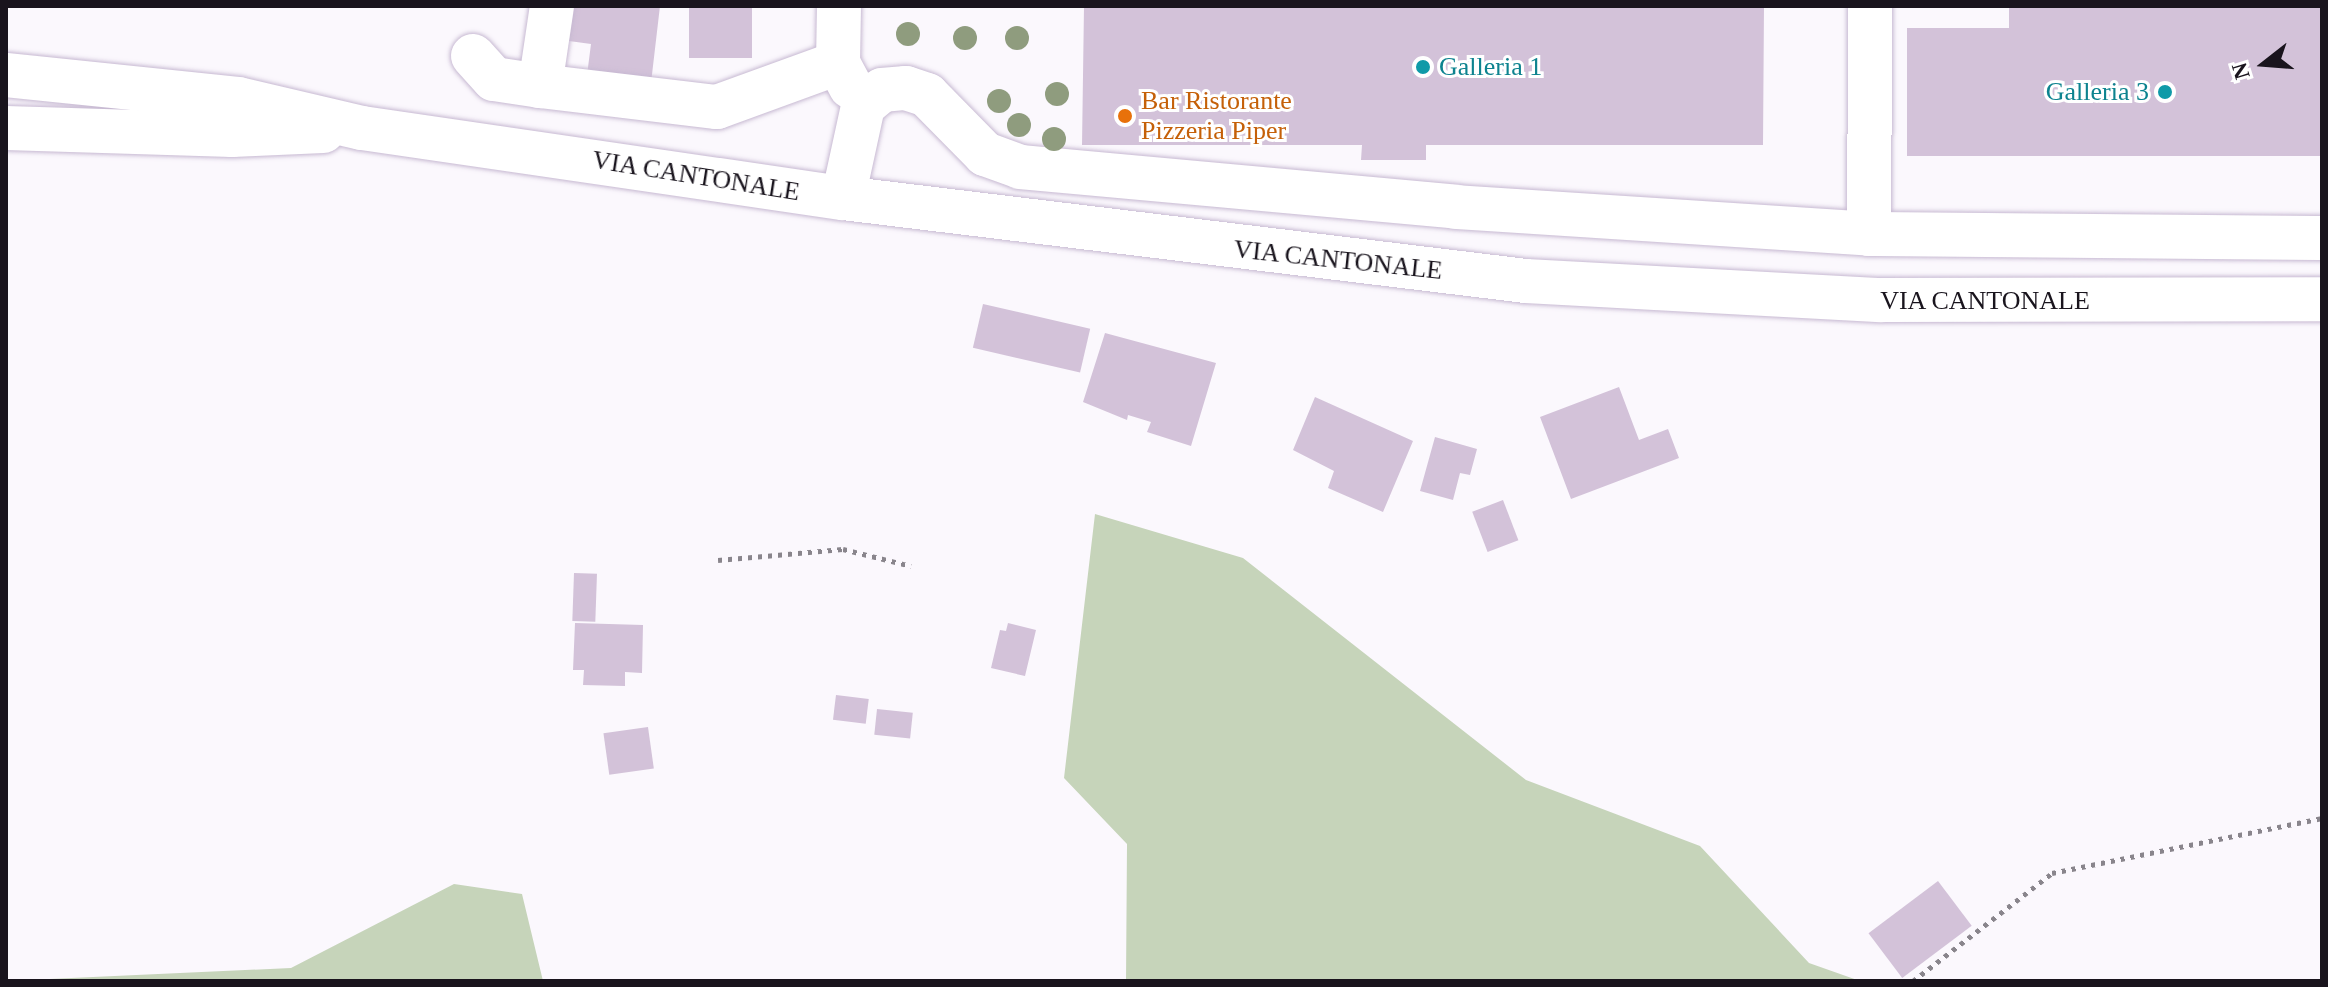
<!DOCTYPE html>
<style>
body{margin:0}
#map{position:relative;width:2328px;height:987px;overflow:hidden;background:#fbf8fd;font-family:Georgia,serif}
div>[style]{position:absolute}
.green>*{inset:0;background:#c6d4ba}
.building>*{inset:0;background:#d3c2d9;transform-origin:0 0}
.path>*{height:5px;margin-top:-2.5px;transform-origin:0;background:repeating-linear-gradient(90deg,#89858c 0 4px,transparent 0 10px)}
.roads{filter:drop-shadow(0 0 2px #c7b9d2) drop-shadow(0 0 2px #c7b9d2)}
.minor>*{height:44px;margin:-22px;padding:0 22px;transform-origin:22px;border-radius:22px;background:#fff}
.major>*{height:44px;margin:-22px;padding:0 22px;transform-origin:22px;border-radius:22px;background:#fff}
.trees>*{width:24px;height:24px;margin:-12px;border-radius:50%;background:#8f9c7e}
.dots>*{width:22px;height:22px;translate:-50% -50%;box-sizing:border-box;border:4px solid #fff;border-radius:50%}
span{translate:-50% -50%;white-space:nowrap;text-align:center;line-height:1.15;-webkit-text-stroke:6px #fff;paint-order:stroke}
.culture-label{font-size:26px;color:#0d838f}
.left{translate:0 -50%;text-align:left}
.right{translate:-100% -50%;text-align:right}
.food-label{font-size:26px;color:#c56008}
.street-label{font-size:26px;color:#19141d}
.frame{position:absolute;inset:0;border:8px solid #19141d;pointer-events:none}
.north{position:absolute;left:2224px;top:24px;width:80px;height:80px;-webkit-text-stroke:6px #fff;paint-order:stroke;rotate:253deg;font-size:22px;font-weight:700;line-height:32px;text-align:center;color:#19141d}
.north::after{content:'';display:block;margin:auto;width:28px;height:36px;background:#19141d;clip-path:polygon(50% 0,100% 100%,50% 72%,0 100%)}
</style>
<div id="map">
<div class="green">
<i style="clip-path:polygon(1095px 514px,1243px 558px,1526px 780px,1700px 846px,1809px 963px,1860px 981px,1126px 981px,1127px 844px,1064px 778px)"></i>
<i style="clip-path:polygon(454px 884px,522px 894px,543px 981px,6px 981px,291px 968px)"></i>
</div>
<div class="building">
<i style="clip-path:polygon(573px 6px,660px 6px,651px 83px,587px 75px,591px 44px,569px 41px)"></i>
<i style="left:689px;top:6px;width:63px;height:52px"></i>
<i style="clip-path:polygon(1084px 6px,1764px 6px,1763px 145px,1426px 145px,1426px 160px,1361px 160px,1362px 145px,1082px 145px)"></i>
<i style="clip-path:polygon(2009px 6px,2322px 6px,2322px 156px,1907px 156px,1907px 28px,2009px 28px)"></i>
<i style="left:983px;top:304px;width:110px;height:45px;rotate:13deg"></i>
<i style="clip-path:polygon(1105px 333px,1216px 363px,1191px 446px,1147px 432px,1151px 422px,1128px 415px,1127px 420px,1083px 402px)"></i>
<i style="clip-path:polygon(1619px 387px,1639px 440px,1668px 429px,1679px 458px,1571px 499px,1540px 417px)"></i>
<i style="clip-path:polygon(1315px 397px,1413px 441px,1383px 512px,1328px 488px,1334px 471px,1293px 450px)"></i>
<i style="clip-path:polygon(1435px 437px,1477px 449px,1470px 475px,1460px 473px,1453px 500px,1420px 491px)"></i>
<i style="left:1503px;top:500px;width:43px;height:33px;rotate:69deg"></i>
<i style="left:574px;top:573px;width:23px;height:48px;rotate:2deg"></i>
<i style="clip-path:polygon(575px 623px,643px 625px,642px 673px,625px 672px,625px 686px,583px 685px,584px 670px,573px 670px)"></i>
<i style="clip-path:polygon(1008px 623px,1036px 630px,1025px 676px,991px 668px,1000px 630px,1006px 631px)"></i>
<i style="left:836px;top:695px;width:33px;height:25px;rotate:7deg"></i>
<i style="left:877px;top:709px;width:36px;height:26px;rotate:6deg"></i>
<i style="left:648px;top:727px;width:42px;height:45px;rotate:82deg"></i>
<i style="left:1938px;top:881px;width:56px;height:87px;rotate:53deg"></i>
</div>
<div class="path">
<i style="left:718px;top:560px;width:125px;rotate:-5deg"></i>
<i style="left:843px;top:549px;width:70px;rotate:14deg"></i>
<i style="left:1913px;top:981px;width:176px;rotate:-37.8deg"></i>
<i style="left:2052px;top:873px;width:276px;rotate:-11.5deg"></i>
</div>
<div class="roads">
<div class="minor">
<i style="left:552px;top:6px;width:81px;rotate:98.5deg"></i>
<i style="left:540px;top:86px;width:178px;rotate:6.8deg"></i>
<i style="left:717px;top:107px;width:129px;rotate:-20deg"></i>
<i style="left:839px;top:6px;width:57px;rotate:91deg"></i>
<i style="left:838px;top:63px;width:27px;rotate:62deg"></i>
<i style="left:473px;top:56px;width:31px;rotate:48deg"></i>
<i style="left:494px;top:79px;width:47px;rotate:8.7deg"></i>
<i style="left:843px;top:198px;width:94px;rotate:-77.7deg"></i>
<i style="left:863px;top:106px;width:25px;rotate:-40deg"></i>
<i style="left:882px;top:90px;width:24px;rotate:-5deg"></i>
<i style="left:906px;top:88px;width:22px;rotate:18deg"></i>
<i style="left:927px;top:95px;width:83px;rotate:45.5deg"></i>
<i style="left:985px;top:154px;width:37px;rotate:20deg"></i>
<i style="left:1020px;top:167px;width:438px;rotate:5.2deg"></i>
<i style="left:1456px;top:207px;width:414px;rotate:3.7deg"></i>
<i style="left:1869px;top:234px;width:453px;rotate:0.5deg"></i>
<i style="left:1869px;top:234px;width:228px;rotate:-89.7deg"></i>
</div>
<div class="major">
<i style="left:6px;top:75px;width:233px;rotate:5.9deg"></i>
<i style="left:238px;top:99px;width:127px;rotate:13.2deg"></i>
<i style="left:362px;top:128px;width:486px;rotate:8.3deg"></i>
<i style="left:843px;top:198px;width:688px;rotate:6.93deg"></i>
<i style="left:1526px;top:281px;width:356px;rotate:3.1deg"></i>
<i style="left:1881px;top:300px;width:441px;rotate:-0.1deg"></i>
<i style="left:6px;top:128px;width:226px;rotate:1.8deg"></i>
<i style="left:232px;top:135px;width:91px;rotate:-2.5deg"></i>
</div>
</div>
<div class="trees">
<i style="left:908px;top:34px"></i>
<i style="left:965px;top:38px"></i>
<i style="left:1017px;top:38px"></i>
<i style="left:1057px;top:94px"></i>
<i style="left:999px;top:101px"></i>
<i style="left:1019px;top:125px"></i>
<i style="left:1054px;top:139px"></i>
</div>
<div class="dots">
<i style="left:1423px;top:67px;background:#0f9aa8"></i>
<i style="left:2165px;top:92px;background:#0f9aa8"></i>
<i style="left:1125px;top:116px;background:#e8710a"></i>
</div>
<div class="culture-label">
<span class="left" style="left:1439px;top:67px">Galleria 1</span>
<span class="right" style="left:2149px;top:92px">Galleria 3</span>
</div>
<div class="food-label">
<span class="left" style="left:1141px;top:116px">Bar Ristorante<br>Pizzeria Piper</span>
</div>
<div class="street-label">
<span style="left:696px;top:176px;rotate:9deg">VIA CANTONALE</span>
<span style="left:1338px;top:260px;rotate:6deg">VIA CANTONALE</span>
<span style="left:1985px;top:301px">VIA CANTONALE</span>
</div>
<div class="frame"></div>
<div class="north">N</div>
</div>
